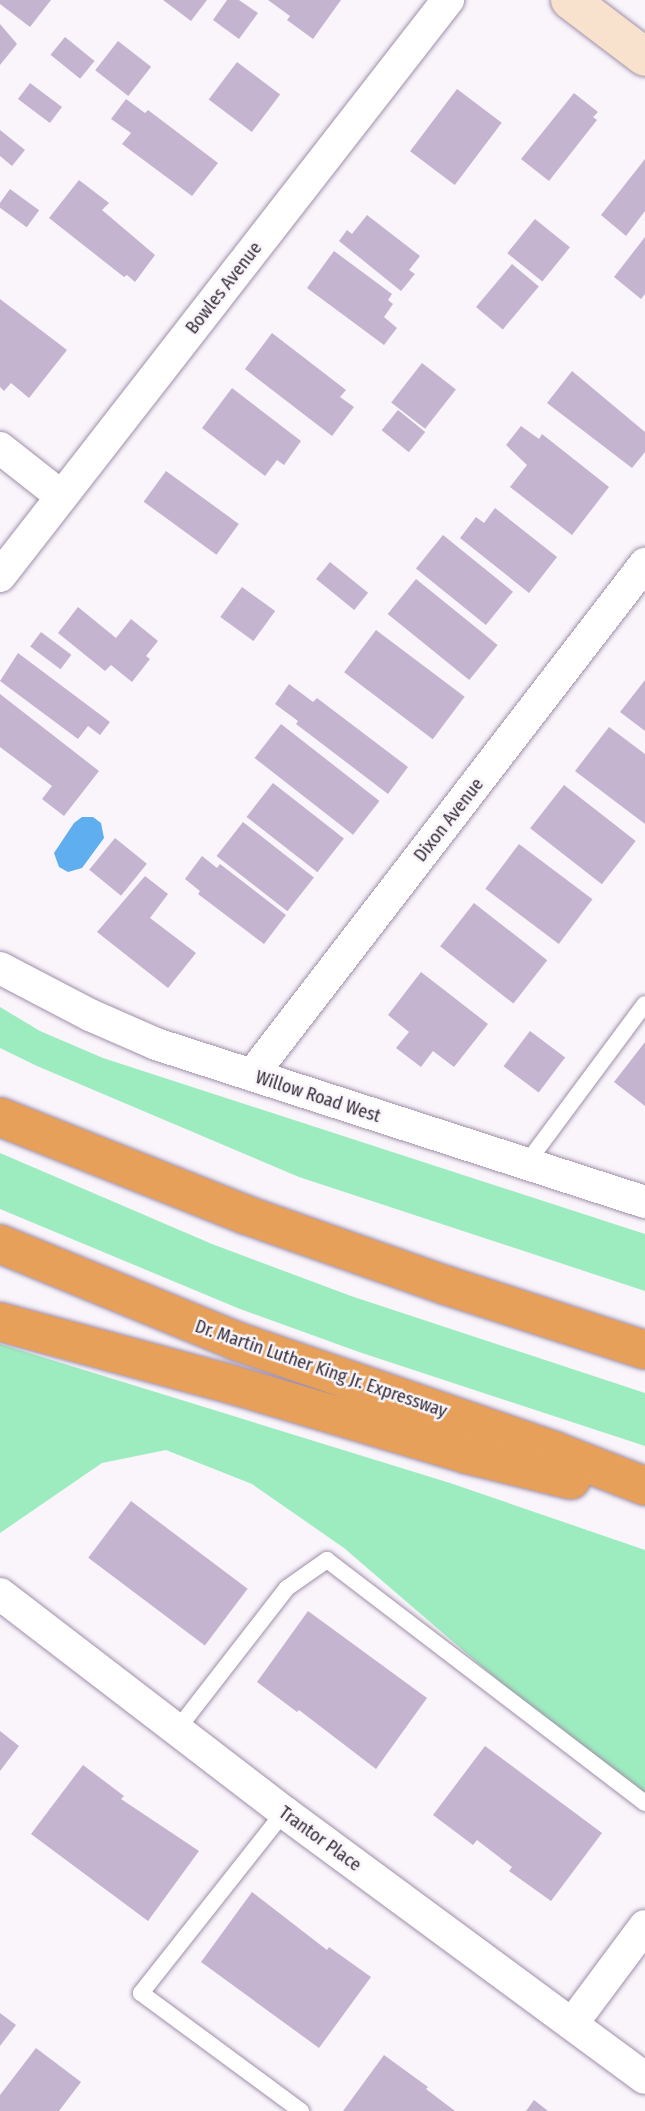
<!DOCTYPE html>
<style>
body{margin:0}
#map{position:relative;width:645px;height:2111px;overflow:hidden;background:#f9f5fb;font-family:"Fira Sans Condensed",sans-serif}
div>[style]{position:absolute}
.green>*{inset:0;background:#9decbf}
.water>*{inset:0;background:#5eaef0}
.building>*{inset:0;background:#c5b4cf;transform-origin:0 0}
.roads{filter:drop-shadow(0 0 2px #a08fa9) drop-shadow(0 0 2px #a08fa9)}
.service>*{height:16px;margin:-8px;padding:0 8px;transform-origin:8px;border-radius:8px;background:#fff}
.minor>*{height:32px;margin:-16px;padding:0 16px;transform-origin:16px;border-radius:16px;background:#fff}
.secondary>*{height:38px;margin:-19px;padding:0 19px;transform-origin:19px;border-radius:19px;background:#f8e2ce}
.motorway>*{height:38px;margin:-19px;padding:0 19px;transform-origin:19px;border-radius:19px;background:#e6a05a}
span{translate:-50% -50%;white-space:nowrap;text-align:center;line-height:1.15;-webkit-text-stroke:5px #f9f5fb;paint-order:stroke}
.street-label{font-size:18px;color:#352e39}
</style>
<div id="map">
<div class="green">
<i style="clip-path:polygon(0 1007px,40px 1031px,103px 1058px,645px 1234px,645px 1291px,299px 1177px,37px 1066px,0 1048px)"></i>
<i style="clip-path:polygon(0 1153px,212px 1244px,351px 1296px,645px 1393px,645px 1446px,359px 1352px,240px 1309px,0 1209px)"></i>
<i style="clip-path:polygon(0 1344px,450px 1483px,645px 1550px,645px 1807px,344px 1548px,252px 1484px,166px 1450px,102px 1463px,0 1533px)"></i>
</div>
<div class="water">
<i style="clip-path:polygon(82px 817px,93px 817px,101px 823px,104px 838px,82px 868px,68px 872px,59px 867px,54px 853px,74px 823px)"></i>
</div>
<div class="building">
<i style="clip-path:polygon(0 0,51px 0,30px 27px,0 4px)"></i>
<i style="clip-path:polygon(163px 0,207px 0,191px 21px)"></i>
<i style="clip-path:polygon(227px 0,239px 0,258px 13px,239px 39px,213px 20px)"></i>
<i style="clip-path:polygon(268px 0,341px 0,313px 39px,287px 20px,290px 16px)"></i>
<i style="clip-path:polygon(0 24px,17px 44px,0 65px)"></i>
<i style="left:65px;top:37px;width:38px;height:23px;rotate:39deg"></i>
<i style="left:118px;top:41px;width:42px;height:37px;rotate:38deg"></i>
<i style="left:237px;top:62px;width:54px;height:47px;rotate:37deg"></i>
<i style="left:30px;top:83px;width:40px;height:20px;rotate:37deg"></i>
<i style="left:457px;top:89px;width:56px;height:78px;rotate:37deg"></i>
<i style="clip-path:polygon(574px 93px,598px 112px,593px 117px,597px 120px,549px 181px,521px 159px)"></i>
<i style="clip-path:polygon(126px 99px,145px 113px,148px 110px,218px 163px,192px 196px,122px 144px,131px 133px,111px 119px)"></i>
<i style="clip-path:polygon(0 130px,25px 150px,12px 166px,0 156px)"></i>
<i style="clip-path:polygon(645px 159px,645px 211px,626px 236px,601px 215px)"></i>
<i style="clip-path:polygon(79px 180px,109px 203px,102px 210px,155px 255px,135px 282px,127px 275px,124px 277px,49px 218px)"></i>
<i style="left:10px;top:189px;width:36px;height:21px;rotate:36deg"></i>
<i style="clip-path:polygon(367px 215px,420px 256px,409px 270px,415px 274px,401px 291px,339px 241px,347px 230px,352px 234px)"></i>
<i style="left:535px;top:219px;width:45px;height:44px;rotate:39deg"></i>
<i style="clip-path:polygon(645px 237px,645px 294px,641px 299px,614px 277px)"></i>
<i style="clip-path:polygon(334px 251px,392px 294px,388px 300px,393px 304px,384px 317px,397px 328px,384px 345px,307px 288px)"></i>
<i style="left:512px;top:264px;width:35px;height:56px;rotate:40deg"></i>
<i style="clip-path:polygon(0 299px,67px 350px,29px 398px,11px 383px,4px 391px,0 387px)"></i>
<i style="clip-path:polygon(272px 333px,346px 390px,340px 397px,354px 407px,332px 436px,245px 369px)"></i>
<i style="left:422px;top:363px;width:43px;height:50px;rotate:38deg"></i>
<i style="clip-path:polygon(572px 371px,645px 432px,645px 452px,632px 468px,547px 403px)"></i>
<i style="clip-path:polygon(232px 388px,301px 441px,284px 465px,277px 460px,265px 476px,202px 428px)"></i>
<i style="left:398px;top:410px;width:35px;height:26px;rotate:39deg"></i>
<i style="clip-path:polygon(521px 426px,539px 439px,542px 434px,609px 487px,572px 535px,510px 487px,527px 465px,506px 445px)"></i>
<i style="left:166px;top:471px;width:90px;height:38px;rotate:36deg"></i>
<i style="clip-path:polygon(495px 508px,557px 557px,529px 593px,460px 538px,476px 517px,484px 523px)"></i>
<i style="left:443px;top:535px;width:90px;height:43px;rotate:39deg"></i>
<i style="left:330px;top:562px;width:49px;height:22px;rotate:39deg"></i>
<i style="left:416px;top:579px;width:105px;height:45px;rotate:39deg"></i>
<i style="left:242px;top:587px;width:41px;height:37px;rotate:36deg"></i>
<i style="clip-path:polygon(78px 607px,116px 638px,131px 619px,158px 641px,146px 656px,150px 659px,132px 682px,111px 665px,105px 671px,58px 633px)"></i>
<i style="left:376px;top:630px;width:111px;height:53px;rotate:37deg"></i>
<i style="left:41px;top:632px;width:38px;height:18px;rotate:37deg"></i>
<i style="clip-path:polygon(18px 653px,110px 722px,100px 735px,88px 726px,78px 739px,0 681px)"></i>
<i style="clip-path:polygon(645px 680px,645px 731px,620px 712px)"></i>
<i style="clip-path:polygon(289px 684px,313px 702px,317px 698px,408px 767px,388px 794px,296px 724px,298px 721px,275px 704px)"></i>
<i style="clip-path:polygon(0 694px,99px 771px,64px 816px,42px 799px,52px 786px,0 747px)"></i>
<i style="left:281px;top:724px;width:125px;height:43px;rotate:38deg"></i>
<i style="clip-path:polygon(609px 727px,645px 754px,645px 824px,575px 771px)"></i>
<i style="left:273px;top:783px;width:90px;height:43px;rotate:38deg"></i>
<i style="left:564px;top:785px;width:91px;height:55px;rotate:38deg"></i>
<i style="left:243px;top:822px;width:90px;height:43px;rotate:38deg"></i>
<i style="left:115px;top:838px;width:41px;height:41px;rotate:39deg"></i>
<i style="left:519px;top:844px;width:92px;height:56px;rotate:37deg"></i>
<i style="clip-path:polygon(202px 856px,217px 868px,220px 864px,286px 915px,264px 944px,198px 894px,200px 891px,185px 879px)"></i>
<i style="clip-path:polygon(145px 876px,168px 894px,150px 918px,196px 953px,168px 988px,97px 932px)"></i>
<i style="left:474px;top:903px;width:93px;height:55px;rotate:38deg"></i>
<i style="clip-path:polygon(421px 972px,488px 1024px,454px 1067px,433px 1051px,421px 1067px,396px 1048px,409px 1032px,388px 1015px)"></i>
<i style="left:530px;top:1031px;width:44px;height:44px;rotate:37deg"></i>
<i style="clip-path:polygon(645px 1042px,645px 1106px,614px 1082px)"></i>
<i style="left:131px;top:1501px;width:146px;height:71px;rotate:37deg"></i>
<i style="clip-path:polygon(308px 1611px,427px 1698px,376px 1769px,299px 1710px,297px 1712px,257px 1682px)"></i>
<i style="clip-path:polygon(0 1731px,19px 1746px,0 1771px)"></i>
<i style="clip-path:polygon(485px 1746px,602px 1833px,551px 1901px,509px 1871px,512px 1867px,477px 1840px,473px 1845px,433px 1815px)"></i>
<i style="clip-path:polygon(83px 1765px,124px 1796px,121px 1799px,199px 1851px,148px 1921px,31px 1834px)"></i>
<i style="clip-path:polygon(252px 1892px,327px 1950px,329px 1947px,371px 1977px,319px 2048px,201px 1962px)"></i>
<i style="clip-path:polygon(0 2013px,16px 2025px,0 2046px)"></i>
<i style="clip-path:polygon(36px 2048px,81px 2082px,59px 2111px,0 2111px,0 2095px)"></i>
<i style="clip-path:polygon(384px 2055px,428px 2087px,426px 2089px,455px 2111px,343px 2111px)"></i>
<i style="clip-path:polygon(534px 2100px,548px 2111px,526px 2111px)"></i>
</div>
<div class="roads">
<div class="service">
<i style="left:526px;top:1164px;width:199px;rotate:-53.4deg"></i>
<i style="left:176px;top:1731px;width:181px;rotate:-52.2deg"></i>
<i style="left:287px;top:1588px;width:49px;rotate:-35deg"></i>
<i style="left:327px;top:1560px;width:400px;rotate:37.4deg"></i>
<i style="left:284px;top:1812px;width:231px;rotate:128.3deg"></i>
<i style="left:141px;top:1993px;width:199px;rotate:36.4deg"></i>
</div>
<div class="minor">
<i style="left:0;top:448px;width:78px;rotate:38.2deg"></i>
<i style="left:0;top:576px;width:730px;rotate:-52.13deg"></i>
<i style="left:0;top:968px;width:102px;rotate:27.6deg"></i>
<i style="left:90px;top:1015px;width:72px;rotate:23.7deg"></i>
<i style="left:156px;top:1044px;width:514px;rotate:17.91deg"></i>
<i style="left:252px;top:1075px;width:645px;rotate:-52.44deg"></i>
<i style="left:0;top:1594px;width:358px;rotate:37.5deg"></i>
<i style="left:284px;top:1812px;width:448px;rotate:36.4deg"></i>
<i style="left:572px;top:2024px;width:122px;rotate:-53.3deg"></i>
</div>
<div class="secondary">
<i style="left:570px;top:0;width:94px;rotate:37.2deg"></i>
</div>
<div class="motorway">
<i style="left:0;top:1117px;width:265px;rotate:21.7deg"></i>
<i style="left:246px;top:1215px;width:211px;rotate:19.4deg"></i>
<i style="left:445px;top:1285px;width:210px;rotate:18deg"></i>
<i style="left:0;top:1244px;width:255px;rotate:22.3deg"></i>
<i style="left:236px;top:1341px;width:337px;rotate:19deg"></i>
<i style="left:555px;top:1451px;width:97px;rotate:21.3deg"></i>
<i style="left:0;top:1322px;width:238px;rotate:15.1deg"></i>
<i style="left:230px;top:1384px;width:246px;rotate:16.5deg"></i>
<i style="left:466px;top:1454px;width:108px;rotate:13.9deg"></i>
</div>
</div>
<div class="street-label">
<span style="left:224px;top:288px;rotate:-52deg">Bowles Avenue</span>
<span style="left:449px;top:820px;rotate:-52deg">Dixon Avenue</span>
<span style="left:318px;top:1097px;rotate:18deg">Willow Road West</span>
<span style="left:321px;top:1369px;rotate:19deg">Dr. Martin Luther King Jr. Expressway</span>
<span style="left:320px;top:1839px;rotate:36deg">Trantor Place</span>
</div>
</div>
